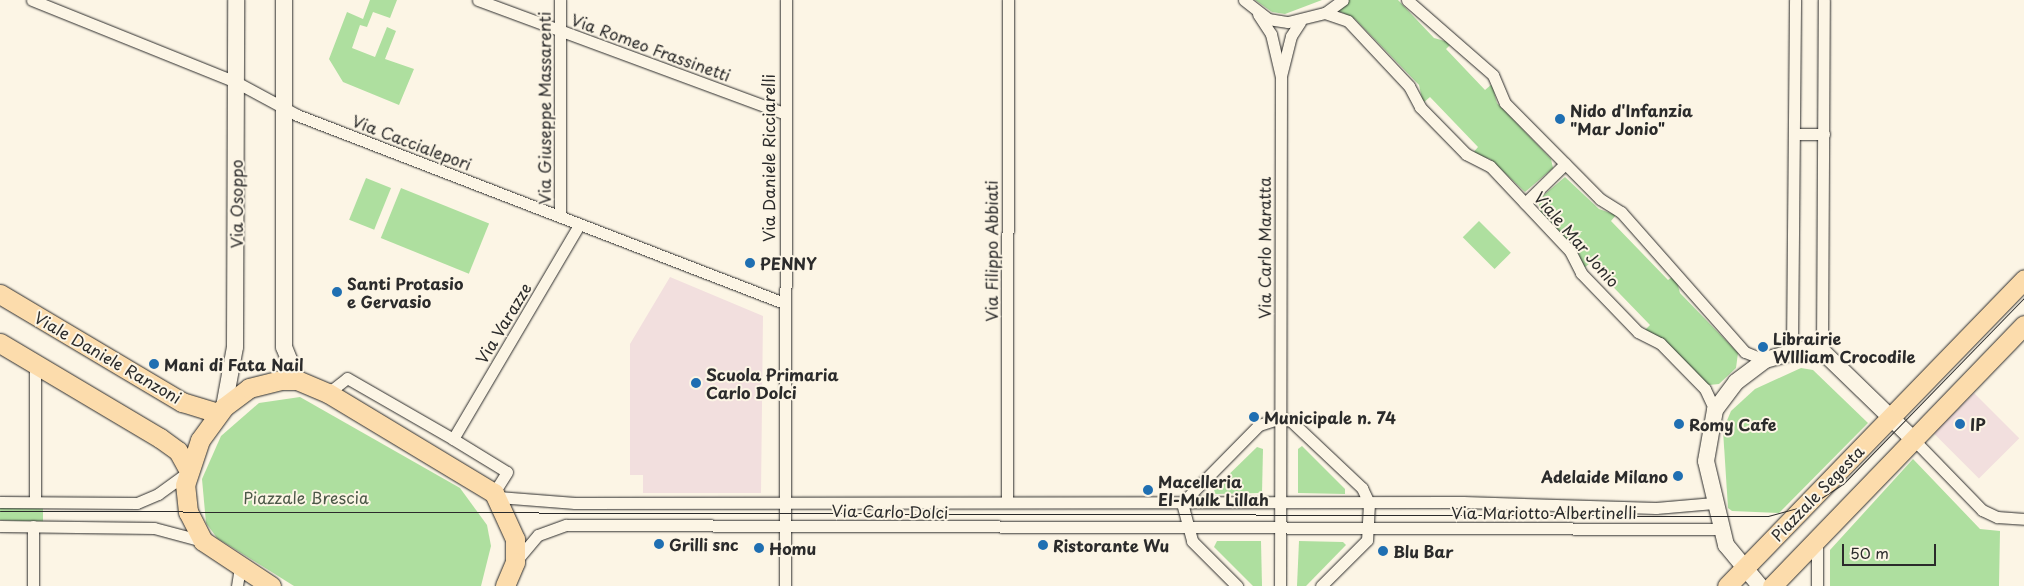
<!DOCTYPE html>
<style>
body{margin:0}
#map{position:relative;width:2024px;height:586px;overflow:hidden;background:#fcf5e5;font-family:"Playpen Sans",sans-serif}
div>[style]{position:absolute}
.built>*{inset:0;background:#f2dfde;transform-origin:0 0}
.green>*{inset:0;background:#aedf9f;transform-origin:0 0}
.roads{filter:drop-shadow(0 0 1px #2b2b2b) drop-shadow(0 0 1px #2b2b2b)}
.street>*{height:11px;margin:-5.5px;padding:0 5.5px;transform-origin:5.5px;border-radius:5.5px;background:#fcf5e5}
.secondary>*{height:16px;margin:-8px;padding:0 8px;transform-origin:8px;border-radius:8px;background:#fcf5e5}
.primary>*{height:19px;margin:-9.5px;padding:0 9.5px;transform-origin:9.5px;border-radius:9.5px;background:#fcdcac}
.tram>*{height:1px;margin:-0.5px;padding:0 0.5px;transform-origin:0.5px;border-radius:0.5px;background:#2b2b2b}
.dots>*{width:14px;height:14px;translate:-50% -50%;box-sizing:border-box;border:2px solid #fcf5e5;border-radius:50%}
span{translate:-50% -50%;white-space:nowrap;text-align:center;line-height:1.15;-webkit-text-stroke:4px #fcf5e5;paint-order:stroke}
.street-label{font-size:16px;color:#2b2b2b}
.poi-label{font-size:16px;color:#2b2b2b;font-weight:700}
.left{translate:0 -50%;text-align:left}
.right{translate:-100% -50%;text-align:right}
.park-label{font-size:16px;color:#4c5848}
.scale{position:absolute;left:1842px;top:544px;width:94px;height:22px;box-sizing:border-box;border:2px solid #2b2b2b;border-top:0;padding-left:6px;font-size:15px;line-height:18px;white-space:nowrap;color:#2b2b2b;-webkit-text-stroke:4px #fcf5e5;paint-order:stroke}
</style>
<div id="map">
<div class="built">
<i style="clip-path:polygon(670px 277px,763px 316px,761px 493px,643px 493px,643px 475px,630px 475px,630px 344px)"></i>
<i style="left:1974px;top:393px;width:64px;height:57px;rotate:45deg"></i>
</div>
<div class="green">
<i style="clip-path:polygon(370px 0,397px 0,390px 18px,373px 12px,367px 27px,360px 25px,352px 48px,375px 57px,387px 27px,396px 31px,385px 59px,414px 69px,399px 105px,343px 82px,329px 59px,347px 12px,363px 19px)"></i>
<i style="clip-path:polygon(1255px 0,1322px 0,1285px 14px,1272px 12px)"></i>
<i style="clip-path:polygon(1348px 0,1398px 0,1434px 38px,1452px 43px,1446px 49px,1485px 90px,1492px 84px,1497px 103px,1551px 159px,1553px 168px,1525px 192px,1490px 159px,1472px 154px,1478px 147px,1430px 97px,1423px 103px,1419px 85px,1355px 19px,1335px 9px)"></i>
<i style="clip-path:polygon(1565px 177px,1599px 209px,1616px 215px,1611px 221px,1668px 280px,1675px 275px,1680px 293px,1738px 353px,1736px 368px,1719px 384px,1709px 385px,1643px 332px,1650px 325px,1590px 263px,1583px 269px,1578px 251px,1539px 211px,1539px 199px)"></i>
<i style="left:366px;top:178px;width:27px;height:45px;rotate:22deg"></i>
<i style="left:401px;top:188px;width:95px;height:54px;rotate:22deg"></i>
<i style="left:1479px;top:221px;width:45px;height:23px;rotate:45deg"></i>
<i style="clip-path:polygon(1801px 368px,1813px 370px,1868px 423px,1779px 513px,1732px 511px,1728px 508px,1723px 430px,1731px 411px,1755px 389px)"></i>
<i style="clip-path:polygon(300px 397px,460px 488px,487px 525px,491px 546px,481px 586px,294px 586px,217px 538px,206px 523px,202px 479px,221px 436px,259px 403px)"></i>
<i style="clip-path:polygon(1302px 446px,1345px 489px,1345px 494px,1298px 493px,1298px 449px)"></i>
<i style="clip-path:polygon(1257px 447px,1263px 449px,1262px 493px,1215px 494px,1214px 489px)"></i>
<i style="clip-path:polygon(1913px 459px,1980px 529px,2000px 531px,1999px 586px,1830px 586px,1830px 550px)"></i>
<i style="clip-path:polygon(43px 507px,43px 522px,0 520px,0 508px)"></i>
<i style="clip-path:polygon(1217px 541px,1261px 541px,1262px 586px,1253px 586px,1214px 547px)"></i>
<i style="clip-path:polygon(1299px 541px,1343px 542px,1346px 545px,1306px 586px,1297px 586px)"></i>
</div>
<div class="roads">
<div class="street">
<i style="left:32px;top:0;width:220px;rotate:21.9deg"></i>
<i style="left:236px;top:82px;width:69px;rotate:28.4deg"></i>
<i style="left:297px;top:115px;width:522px;rotate:21.11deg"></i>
<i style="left:478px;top:0;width:326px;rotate:20.3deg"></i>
<i style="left:560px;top:0;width:216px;rotate:90deg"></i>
<i style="left:1244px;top:0;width:31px;rotate:38deg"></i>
<i style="left:1268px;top:19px;width:20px;rotate:9deg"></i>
<i style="left:1288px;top:22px;width:38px;rotate:-14deg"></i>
<i style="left:1325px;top:13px;width:22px;rotate:-36deg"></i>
<i style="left:1407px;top:0;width:114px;rotate:41.1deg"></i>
<i style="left:1493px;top:75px;width:30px;rotate:67deg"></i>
<i style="left:1505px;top:103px;width:135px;rotate:45.3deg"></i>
<i style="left:1600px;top:199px;width:25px;rotate:32deg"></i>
<i style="left:1621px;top:212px;width:187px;rotate:48.5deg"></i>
<i style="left:1745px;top:352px;width:22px;rotate:22deg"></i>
<i style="left:1325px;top:13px;width:24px;rotate:19deg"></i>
<i style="left:1348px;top:21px;width:89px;rotate:46.8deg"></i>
<i style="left:1409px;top:86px;width:24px;rotate:62deg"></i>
<i style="left:1420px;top:107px;width:66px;rotate:45.6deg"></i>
<i style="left:1466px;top:154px;width:27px;rotate:27deg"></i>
<i style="left:1490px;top:166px;width:117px;rotate:46.7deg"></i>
<i style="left:1570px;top:251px;width:25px;rotate:63deg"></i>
<i style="left:1581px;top:273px;width:82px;rotate:46deg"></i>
<i style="left:1638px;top:332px;width:25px;rotate:27deg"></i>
<i style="left:1660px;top:343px;width:64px;rotate:45.6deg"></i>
<i style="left:1705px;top:389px;width:23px;rotate:65deg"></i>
<i style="left:1258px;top:14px;width:24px;rotate:57deg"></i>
<i style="left:1271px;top:34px;width:44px;rotate:76.9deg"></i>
<i style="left:1281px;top:77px;width:509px;rotate:90.11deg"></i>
<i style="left:1281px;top:76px;width:41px;rotate:-76deg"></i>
<i style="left:1291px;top:36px;width:17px;rotate:-57deg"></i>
<i style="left:1796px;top:134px;width:28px"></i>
<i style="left:1525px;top:203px;width:56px;rotate:-44.3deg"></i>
<i style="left:1792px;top:349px;width:349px;rotate:-89.5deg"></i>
<i style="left:1822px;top:351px;width:351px;rotate:-89.7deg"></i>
<i style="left:35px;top:364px;width:138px;rotate:90deg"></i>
<i style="left:328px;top:393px;width:24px;rotate:-38deg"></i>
<i style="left:347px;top:378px;width:122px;rotate:29.9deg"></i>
<i style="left:453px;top:439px;width:63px;rotate:31.4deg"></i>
<i style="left:507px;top:472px;width:25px;rotate:122deg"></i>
<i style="left:453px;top:439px;width:248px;rotate:-59.5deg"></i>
<i style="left:1914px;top:440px;width:98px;rotate:45.8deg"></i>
<i style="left:1982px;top:510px;width:17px;rotate:25deg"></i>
<i style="left:1997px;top:517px;width:27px;rotate:4deg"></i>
<i style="left:498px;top:497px;width:77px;rotate:4.5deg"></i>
<i style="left:575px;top:503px;width:888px;rotate:-0.06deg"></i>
<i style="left:1463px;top:502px;width:193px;rotate:1.8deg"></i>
<i style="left:1656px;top:508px;width:58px;rotate:-4.9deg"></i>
<i style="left:0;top:502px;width:137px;rotate:0.4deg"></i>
<i style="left:137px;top:503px;width:23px;rotate:-23deg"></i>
<i style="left:158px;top:494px;width:34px;rotate:-36deg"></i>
<i style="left:1007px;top:502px;width:502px;rotate:-89.89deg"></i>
<i style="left:1182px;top:503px;width:110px;rotate:-45.4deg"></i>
<i style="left:1259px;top:425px;width:22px;rotate:-18deg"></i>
<i style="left:1280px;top:418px;width:11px;rotate:15deg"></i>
<i style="left:1291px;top:421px;width:98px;rotate:43.3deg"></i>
<i style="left:1362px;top:488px;width:17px;rotate:65deg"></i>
<i style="left:1369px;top:503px;width:37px;rotate:93deg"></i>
<i style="left:1367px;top:540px;width:65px;rotate:135deg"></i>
<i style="left:1182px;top:503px;width:39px;rotate:75deg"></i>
<i style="left:1192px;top:541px;width:64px;rotate:45deg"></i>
<i style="left:0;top:526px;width:154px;rotate:0.7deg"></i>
<i style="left:154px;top:528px;width:51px;rotate:14.9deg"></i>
<i style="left:33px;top:526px;width:60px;rotate:90deg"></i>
<i style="left:516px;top:561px;width:34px;rotate:-50deg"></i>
<i style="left:538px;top:535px;width:30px;rotate:-20deg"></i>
<i style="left:566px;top:525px;width:1153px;rotate:0.2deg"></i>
<i style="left:237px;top:586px;width:19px;rotate:-81deg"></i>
<i style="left:785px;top:586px;width:586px;rotate:-89.9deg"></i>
<i style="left:1817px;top:586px;width:47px;rotate:-90deg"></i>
</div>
<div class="secondary">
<i style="left:284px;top:0;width:347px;rotate:90deg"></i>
<i style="left:284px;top:347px;width:35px;rotate:68deg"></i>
<i style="left:224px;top:407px;width:61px;rotate:-79.6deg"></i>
<i style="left:235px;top:347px;width:347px;rotate:-89.8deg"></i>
<i style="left:1760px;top:586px;width:53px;rotate:-129.7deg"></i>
<i style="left:1726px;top:545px;width:86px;rotate:-103.4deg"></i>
<i style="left:1706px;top:461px;width:52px;rotate:-80deg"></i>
<i style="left:1715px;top:410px;width:35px;rotate:-53deg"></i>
<i style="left:1736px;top:382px;width:36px;rotate:-37deg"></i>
<i style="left:1765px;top:360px;width:49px;rotate:-15.5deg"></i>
<i style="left:1812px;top:347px;width:11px;rotate:22deg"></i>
<i style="left:1822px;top:351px;width:128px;rotate:44.1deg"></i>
</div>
<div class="primary">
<i style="left:0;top:294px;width:212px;rotate:30.7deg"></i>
<i style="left:182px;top:402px;width:38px;rotate:17deg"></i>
<i style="left:0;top:343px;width:186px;rotate:30.7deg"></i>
<i style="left:160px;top:438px;width:22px;rotate:36deg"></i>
<i style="left:178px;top:451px;width:21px;rotate:61deg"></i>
<i style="left:271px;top:586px;width:82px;rotate:-146.5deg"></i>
<i style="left:203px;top:541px;width:33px;rotate:-117deg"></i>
<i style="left:188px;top:512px;width:27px;rotate:-96deg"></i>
<i style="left:185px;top:485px;width:47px;rotate:-71.6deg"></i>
<i style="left:200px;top:440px;width:41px;rotate:-54deg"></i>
<i style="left:224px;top:407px;width:31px;rotate:-37deg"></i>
<i style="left:249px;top:388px;width:33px;rotate:-14deg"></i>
<i style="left:281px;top:380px;width:16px"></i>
<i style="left:297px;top:380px;width:34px;rotate:23deg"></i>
<i style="left:328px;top:393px;width:194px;rotate:31.1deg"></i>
<i style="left:494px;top:493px;width:51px;rotate:65.5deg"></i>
<i style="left:515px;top:539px;width:23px;rotate:90deg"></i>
<i style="left:515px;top:562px;width:26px;rotate:113deg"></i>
<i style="left:1727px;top:586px;width:427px;rotate:-45.9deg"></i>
<i style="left:1772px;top:586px;width:363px;rotate:-46deg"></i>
</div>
</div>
<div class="tram">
<i style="left:0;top:511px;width:1768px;rotate:0.16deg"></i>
<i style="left:1768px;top:516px;width:46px;rotate:-15.3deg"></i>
<i style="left:1812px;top:504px;width:37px;rotate:-33deg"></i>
<i style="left:1843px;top:484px;width:260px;rotate:-45.8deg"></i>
</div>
<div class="dots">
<i style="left:1560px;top:119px;background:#1f6fb2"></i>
<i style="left:750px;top:263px;background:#1f6fb2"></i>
<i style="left:337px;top:292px;background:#1f6fb2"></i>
<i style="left:1763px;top:347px;background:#1f6fb2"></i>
<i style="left:154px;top:364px;background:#1f6fb2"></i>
<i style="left:696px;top:383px;background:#1f6fb2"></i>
<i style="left:1254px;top:417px;background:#1f6fb2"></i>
<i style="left:1679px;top:424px;background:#1f6fb2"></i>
<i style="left:1960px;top:424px;background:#1f6fb2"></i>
<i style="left:1678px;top:476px;background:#1f6fb2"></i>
<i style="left:1148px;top:490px;background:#1f6fb2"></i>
<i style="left:659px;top:544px;background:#1f6fb2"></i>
<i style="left:1043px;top:545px;background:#1f6fb2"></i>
<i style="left:759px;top:548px;background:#1f6fb2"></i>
<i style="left:1383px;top:551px;background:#1f6fb2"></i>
</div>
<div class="street-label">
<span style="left:651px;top:47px;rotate:20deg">Via Romeo Frassinetti</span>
<span style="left:544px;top:108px;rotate:-90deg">Via Giuseppe Massarenti</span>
<span style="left:412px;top:142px;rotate:21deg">Via Caccialepori</span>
<span style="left:768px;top:158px;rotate:-90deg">Via Daniele Ricciarelli</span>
<span style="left:236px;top:204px;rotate:-90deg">Via Osoppo</span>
<span style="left:1577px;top:239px;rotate:49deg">Viale Mar Jonio</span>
<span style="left:1264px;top:248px;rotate:-90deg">Via Carlo Maratta</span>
<span style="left:991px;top:251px;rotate:-90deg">Via Filippo Abbiati</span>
<span style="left:503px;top:323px;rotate:-59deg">Via Varazze</span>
<span style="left:108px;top:357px;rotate:30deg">Viale Daniele Ranzoni</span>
<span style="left:1817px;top:493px;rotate:-46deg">Piazzale Segesta</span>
<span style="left:890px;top:511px;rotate:1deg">Via Carlo Dolci</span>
<span style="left:1544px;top:512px">Via Mariotto Albertinelli</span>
</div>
<div class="poi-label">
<span class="left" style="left:1570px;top:119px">Nido d'Infanzia<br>"Mar Jonio"</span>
<span class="left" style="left:760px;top:263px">PENNY</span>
<span class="left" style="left:347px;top:292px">Santi Protasio<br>e Gervasio</span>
<span class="left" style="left:1773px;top:347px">Librairie<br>WIlliam Crocodile</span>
<span class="left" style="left:164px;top:364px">Mani di Fata Nail</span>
<span class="left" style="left:706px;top:383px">Scuola Primaria<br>Carlo Dolci</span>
<span class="left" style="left:1264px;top:417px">Municipale n. 74</span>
<span class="left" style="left:1689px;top:424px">Romy Cafe</span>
<span class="left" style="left:1970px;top:424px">IP</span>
<span class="right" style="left:1668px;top:476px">Adelaide Milano</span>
<span class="left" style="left:1158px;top:490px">Macelleria<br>El-Mulk Lillah</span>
<span class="left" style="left:669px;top:544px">Grilli snc</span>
<span class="left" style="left:1053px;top:545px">Ristorante Wu</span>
<span class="left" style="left:769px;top:548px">Homu</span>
<span class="left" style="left:1393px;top:551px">Blu Bar</span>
</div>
<div class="park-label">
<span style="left:306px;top:497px">Piazzale Brescia</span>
</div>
<div class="scale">50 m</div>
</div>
